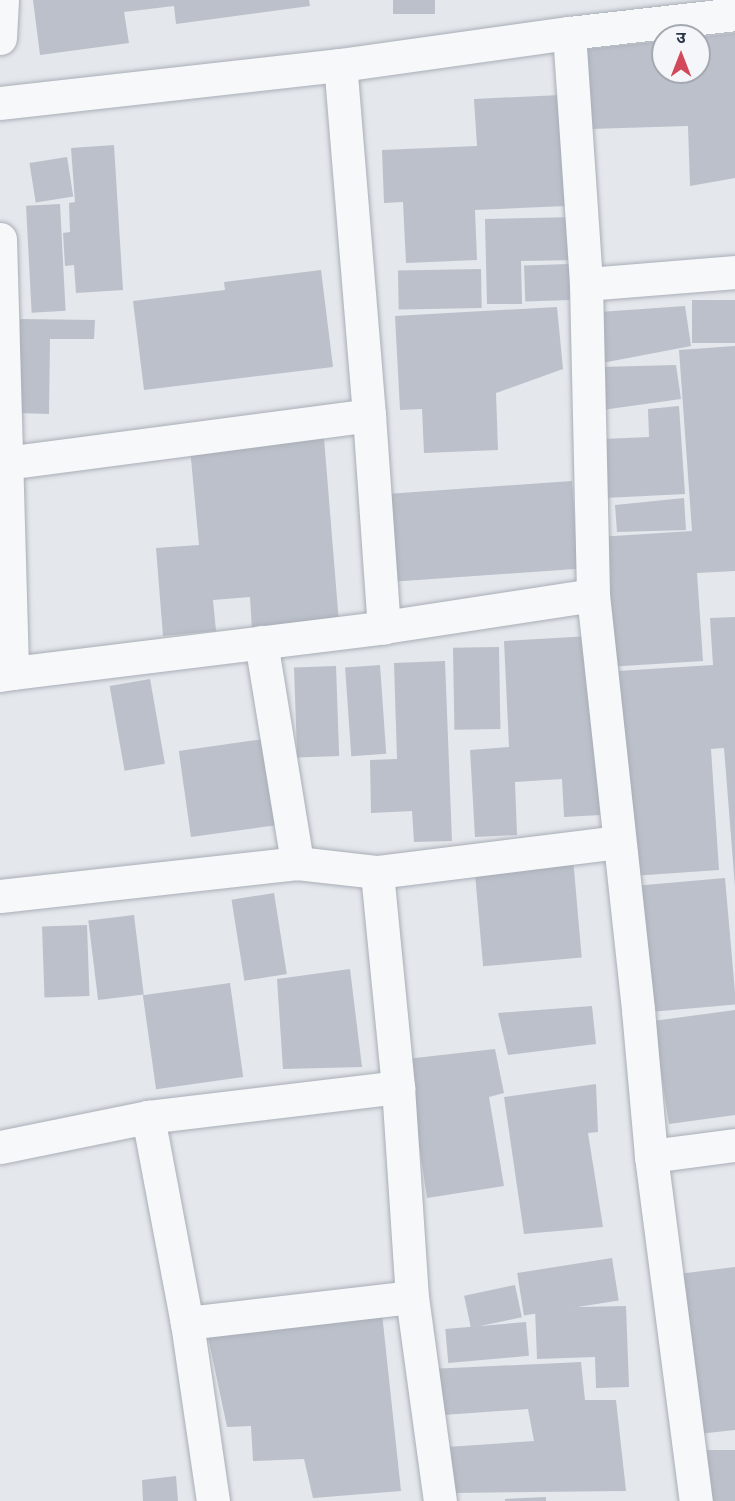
<!DOCTYPE html>
<meta charset="utf-8">
<style>
body{margin:0}
#map{position:relative;width:735px;height:1501px;overflow:hidden;background:#e4e7ec;font-family:Montserrat,"Noto Sans Devanagari",sans-serif}
div>[style]{position:absolute}
.building>*{inset:0;background:#bbc0ca;transform-origin:0 0}
.roads{filter:drop-shadow(0 0 2px #a9aeb7) drop-shadow(0 0 2px #a9aeb7)}
.minor>*{height:33px;margin:-16.5px;padding:0 16.5px;transform-origin:16.5px;border-radius:16.5px;background:#f7f8fa}
span{translate:-50% -50%;white-space:nowrap;text-align:center;line-height:1.15;-webkit-text-stroke:5px #f4f6f9;paint-order:stroke}
.north{position:absolute;left:651px;top:24px;width:60px;height:60px;box-sizing:border-box;background:#f4f6f9;border:2px solid #a4a8b1;border-radius:50%;rotate:0deg;font-size:16px;font-weight:700;line-height:24px;text-align:center;color:#2b3445}
.north::after{content:'';display:block;margin:auto;width:21px;height:27px;background:#d1495b;clip-path:polygon(50% 0,100% 100%,50% 72%,0 100%)}
</style>
<div id="map">
<div class="building">
<i style="clip-path:polygon(33px 0,309px 0,310px 6px,176px 24px,174px 6px,124px 12px,129px 43px,40px 55px)"></i>
<i style="left:393px;top:0;width:42px;height:14px"></i>
<i style="clip-path:polygon(735px 33px,735px 178px,690px 186px,688px 126px,589px 129px,587px 49px,663px 41px,663px 72px,699px 72px,699px 37px)"></i>
<i style="clip-path:polygon(561px 95px,566px 206px,475px 210px,477px 260px,406px 263px,403px 202px,384px 203px,382px 150px,477px 146px,474px 99px)"></i>
<i style="clip-path:polygon(114px 145px,123px 290px,76px 293px,74px 265px,65px 266px,63px 233px,70px 232px,69px 203px,75px 202px,71px 148px)"></i>
<i style="left:67px;top:157px;width:40px;height:38px;rotate:81deg"></i>
<i style="left:60px;top:204px;width:107px;height:34px;rotate:87deg"></i>
<i style="clip-path:polygon(576px 217px,578px 260px,521px 261px,522px 304px,487px 304px,485px 219px)"></i>
<i style="left:569px;top:264px;width:36px;height:45px;rotate:88deg"></i>
<i style="left:481px;top:269px;width:39px;height:83px;rotate:89deg"></i>
<i style="clip-path:polygon(321px 270px,333px 367px,144px 390px,133px 301px,225px 290px,224px 282px)"></i>
<i style="left:735px;top:300px;width:43px;height:43px;rotate:90deg"></i>
<i style="clip-path:polygon(685px 306px,691px 346px,602px 363px,599px 312px)"></i>
<i style="clip-path:polygon(557px 307px,563px 369px,496px 393px,498px 450px,424px 453px,422px 409px,400px 410px,395px 316px)"></i>
<i style="clip-path:polygon(20px 319px,95px 320px,94px 339px,50px 339px,49px 414px,18px 413px)"></i>
<i style="clip-path:polygon(735px 346px,735px 571px,697px 573px,703px 661px,607px 667px,598px 537px,692px 531px,679px 350px)"></i>
<i style="clip-path:polygon(676px 365px,681px 399px,602px 410px,599px 367px)"></i>
<i style="clip-path:polygon(679px 406px,685px 494px,605px 498px,603px 439px,649px 437px,648px 409px)"></i>
<i style="clip-path:polygon(324px 438px,339px 623px,252px 630px,250px 597px,213px 600px,216px 631px,163px 636px,156px 548px,199px 545px,190px 448px)"></i>
<i style="left:572px;top:481px;width:88px;height:182px;rotate:86deg"></i>
<i style="clip-path:polygon(684px 498px,686px 530px,617px 532px,615px 505px)"></i>
<i style="clip-path:polygon(735px 617px,735px 887px,724px 748px,711px 749px,719px 870px,632px 876px,618px 671px,713px 665px,710px 618px)"></i>
<i style="clip-path:polygon(590px 636px,600px 815px,564px 817px,562px 779px,515px 782px,517px 835px,475px 837px,470px 750px,509px 747px,504px 641px)"></i>
<i style="left:499px;top:647px;width:82px;height:46px;rotate:89deg"></i>
<i style="clip-path:polygon(445px 661px,452px 841px,414px 842px,412px 811px,371px 813px,370px 760px,397px 759px,394px 663px)"></i>
<i style="left:380px;top:665px;width:89px;height:35px;rotate:86deg"></i>
<i style="left:336px;top:666px;width:90px;height:42px;rotate:88deg"></i>
<i style="left:150px;top:679px;width:86px;height:41px;rotate:80deg"></i>
<i style="left:264px;top:739px;width:87px;height:86px;rotate:82deg"></i>
<i style="left:573px;top:858px;width:100px;height:99px;rotate:85deg"></i>
<i style="left:725px;top:878px;width:127px;height:89px;rotate:85deg"></i>
<i style="left:274px;top:893px;width:82px;height:43px;rotate:81deg"></i>
<i style="left:134px;top:915px;width:80px;height:46px;rotate:83deg"></i>
<i style="left:87px;top:925px;width:71px;height:45px;rotate:88deg"></i>
<i style="clip-path:polygon(350px 969px,362px 1067px,283px 1069px,277px 979px)"></i>
<i style="left:230px;top:983px;width:95px;height:88px;rotate:82deg"></i>
<i style="clip-path:polygon(592px 1006px,596px 1044px,508px 1055px,498px 1013px)"></i>
<i style="clip-path:polygon(735px 1010px,735px 1115px,669px 1124px,653px 1021px)"></i>
<i style="clip-path:polygon(495px 1049px,504px 1093px,489px 1097px,504px 1186px,427px 1198px,406px 1059px)"></i>
<i style="clip-path:polygon(596px 1084px,598px 1132px,588px 1133px,603px 1227px,524px 1234px,504px 1097px)"></i>
<i style="left:612px;top:1258px;width:43px;height:96px;rotate:81deg"></i>
<i style="clip-path:polygon(735px 1267px,735px 1430px,698px 1434px,678px 1274px)"></i>
<i style="left:515px;top:1285px;width:33px;height:52px;rotate:78deg"></i>
<i style="clip-path:polygon(381px 1304px,401px 1491px,313px 1498px,304px 1459px,253px 1461px,251px 1426px,227px 1427px,206px 1327px)"></i>
<i style="clip-path:polygon(626px 1306px,629px 1387px,596px 1388px,595px 1357px,537px 1359px,535px 1308px)"></i>
<i style="left:526px;top:1322px;width:34px;height:81px;rotate:85deg"></i>
<i style="clip-path:polygon(581px 1362px,585px 1400px,616px 1400px,626px 1491px,454px 1493px,447px 1447px,534px 1441px,528px 1409px,443px 1415px,430px 1369px)"></i>
<i style="left:735px;top:1450px;width:51px;height:31px;rotate:90deg"></i>
<i style="clip-path:polygon(176px 1476px,178px 1501px,143px 1501px,142px 1480px)"></i>
<i style="clip-path:polygon(546px 1497px,546px 1501px,505px 1501px,505px 1499px)"></i>
</div>
<div class="roads">
<div class="minor">
<i style="left:569px;top:33px;width:167px;rotate:-6.5deg"></i>
<i style="left:0;top:38px;width:38px;rotate:-87deg"></i>
<i style="left:0;top:103px;width:342px;rotate:-6.4deg"></i>
<i style="left:340px;top:65px;width:231px;rotate:-8deg"></i>
<i style="left:569px;top:33px;width:252px;rotate:86.1deg"></i>
<i style="left:586px;top:284px;width:311px;rotate:88.7deg"></i>
<i style="left:593px;top:595px;width:417px;rotate:83.8deg"></i>
<i style="left:638px;top:1010px;width:147px;rotate:84.9deg"></i>
<i style="left:651px;top:1156px;width:348px;rotate:82.6deg"></i>
<i style="left:0;top:239px;width:434px;rotate:88.4deg"></i>
<i style="left:12px;top:673px;width:12px;rotate:171deg"></i>
<i style="left:586px;top:284px;width:149px;rotate:-4.6deg"></i>
<i style="left:369px;top:415px;width:213px;rotate:86deg"></i>
<i style="left:384px;top:627px;width:211px;rotate:-8.7deg"></i>
<i style="left:6px;top:463px;width:366px;rotate:-7.5deg"></i>
<i style="left:369px;top:415px;width:351px;rotate:-94.7deg"></i>
<i style="left:261px;top:642px;width:224px;rotate:80.7deg"></i>
<i style="left:12px;top:673px;width:375px;rotate:-7deg"></i>
<i style="left:0;top:896px;width:299px;rotate:-6.3deg"></i>
<i style="left:297px;top:863px;width:81px;rotate:6.4deg"></i>
<i style="left:377px;top:872px;width:244px;rotate:-7.1deg"></i>
<i style="left:398px;top:1087px;width:210px;rotate:86.2deg"></i>
<i style="left:412px;top:1297px;width:206px;rotate:82.2deg"></i>
<i style="left:148px;top:1117px;width:210px;rotate:79.3deg"></i>
<i style="left:187px;top:1323px;width:180px;rotate:81.7deg"></i>
<i style="left:0;top:1147px;width:151px;rotate:-11.5deg"></i>
<i style="left:148px;top:1117px;width:252px;rotate:-6.8deg"></i>
<i style="left:398px;top:1087px;width:216px;rotate:-95.6deg"></i>
<i style="left:651px;top:1156px;width:85px;rotate:-7.5deg"></i>
<i style="left:187px;top:1323px;width:226px;rotate:-6.6deg"></i>
</div>
</div>
<div class="north">उ</div>
</div>
